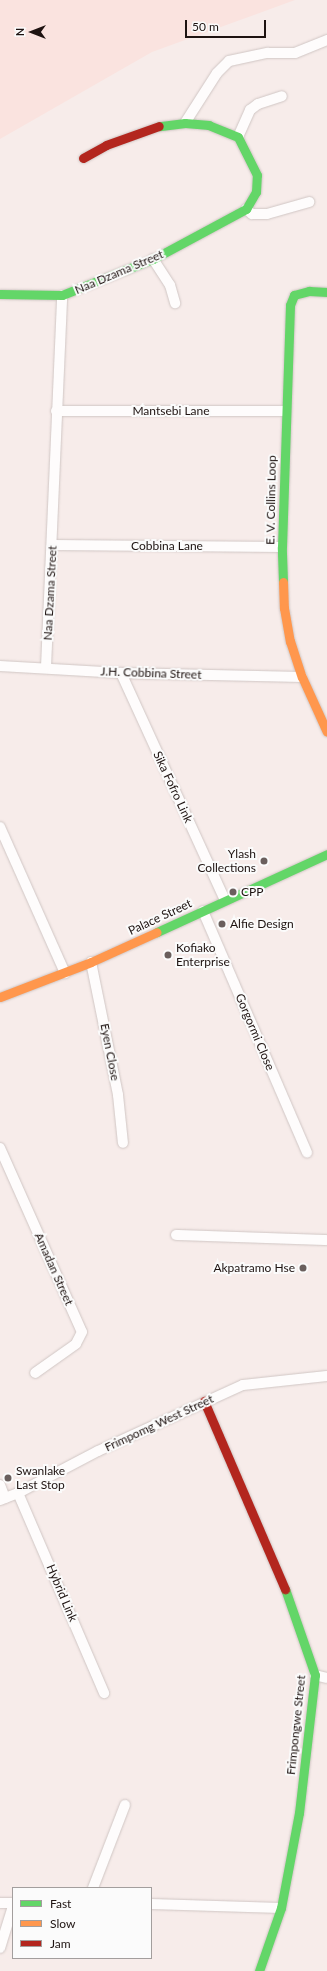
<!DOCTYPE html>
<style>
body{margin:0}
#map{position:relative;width:327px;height:1971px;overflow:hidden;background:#f7ecea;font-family:Lato,sans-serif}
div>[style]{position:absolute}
.built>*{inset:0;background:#fae3df}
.roads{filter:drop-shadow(0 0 1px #d0c6c4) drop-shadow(0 0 1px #d0c6c4)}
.street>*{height:10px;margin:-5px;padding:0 5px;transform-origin:5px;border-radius:5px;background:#fefcfc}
.fast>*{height:9px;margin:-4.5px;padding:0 4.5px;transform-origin:4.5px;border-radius:4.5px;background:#63d668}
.slow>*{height:9px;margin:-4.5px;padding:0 4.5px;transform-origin:4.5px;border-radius:4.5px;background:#ff974d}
.jam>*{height:9px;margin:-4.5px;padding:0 4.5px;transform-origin:4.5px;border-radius:4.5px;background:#b3261e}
.dots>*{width:11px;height:11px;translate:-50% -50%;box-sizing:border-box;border:2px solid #fbfbfb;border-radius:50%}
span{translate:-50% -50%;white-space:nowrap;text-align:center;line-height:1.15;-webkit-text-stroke:4px #fbfbfb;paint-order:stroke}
.street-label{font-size:12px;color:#1e1311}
.poi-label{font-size:12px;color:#1e1311}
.right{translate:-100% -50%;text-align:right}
.left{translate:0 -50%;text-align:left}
.legend{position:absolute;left:12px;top:1887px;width:140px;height:72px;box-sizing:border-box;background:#fbfbfb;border:1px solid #a39e9d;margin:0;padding:5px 7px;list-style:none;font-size:12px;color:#1e1311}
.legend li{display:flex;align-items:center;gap:8px;height:20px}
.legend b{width:20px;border:1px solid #a39e9d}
.north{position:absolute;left:12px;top:12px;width:40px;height:40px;-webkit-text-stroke:3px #fbfbfb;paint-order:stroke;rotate:270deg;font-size:11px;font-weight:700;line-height:16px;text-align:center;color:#1e1311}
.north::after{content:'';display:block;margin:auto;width:14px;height:18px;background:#1e1311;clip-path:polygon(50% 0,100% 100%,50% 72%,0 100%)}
.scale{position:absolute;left:185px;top:20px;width:81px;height:18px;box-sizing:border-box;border:2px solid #1e1311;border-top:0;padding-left:5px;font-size:12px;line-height:14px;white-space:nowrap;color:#1e1311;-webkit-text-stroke:3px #fbfbfb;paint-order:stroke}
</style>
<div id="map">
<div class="built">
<i style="clip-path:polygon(0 0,295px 0,152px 52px,0 139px)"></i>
</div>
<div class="roads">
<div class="street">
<i style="left:185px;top:123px;width:59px;rotate:-57.4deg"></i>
<i style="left:217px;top:73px;width:17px;rotate:-45deg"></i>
<i style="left:229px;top:61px;width:40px;rotate:-12deg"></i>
<i style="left:268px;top:53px;width:27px"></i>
<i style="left:295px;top:53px;width:35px;rotate:-22deg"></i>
<i style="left:238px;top:137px;width:30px;rotate:-66deg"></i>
<i style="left:250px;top:110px;width:10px;rotate:-37deg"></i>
<i style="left:258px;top:104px;width:25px;rotate:-18deg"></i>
<i style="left:246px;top:209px;width:8px;rotate:40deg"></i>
<i style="left:252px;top:214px;width:15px"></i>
<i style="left:267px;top:214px;width:44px;rotate:-15.9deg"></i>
<i style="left:153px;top:259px;width:31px;rotate:57deg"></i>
<i style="left:170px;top:285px;width:19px;rotate:74deg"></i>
<i style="left:56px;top:411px;width:230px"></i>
<i style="left:53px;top:545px;width:229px;rotate:0.5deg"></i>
<i style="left:0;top:666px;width:121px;rotate:3.3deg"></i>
<i style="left:121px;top:673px;width:181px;rotate:1.3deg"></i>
<i style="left:46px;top:667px;width:372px;rotate:-87.5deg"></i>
<i style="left:121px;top:673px;width:250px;rotate:65.4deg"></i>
<i style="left:0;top:827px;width:160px;rotate:66deg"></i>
<i style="left:203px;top:911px;width:263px;rotate:66.7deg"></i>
<i style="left:91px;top:962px;width:136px;rotate:78.5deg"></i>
<i style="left:118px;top:1095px;width:48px;rotate:84.1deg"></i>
<i style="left:0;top:1148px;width:201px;rotate:66deg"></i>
<i style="left:82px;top:1332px;width:13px;rotate:117deg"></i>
<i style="left:76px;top:1344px;width:50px;rotate:144.7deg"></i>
<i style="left:176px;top:1235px;width:151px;rotate:1.9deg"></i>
<i style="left:0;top:1485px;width:14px;rotate:69deg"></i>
<i style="left:18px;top:1493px;width:218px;rotate:66.7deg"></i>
<i style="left:0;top:1500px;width:19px;rotate:-21deg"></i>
<i style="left:18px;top:1493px;width:90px;rotate:-27.7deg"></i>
<i style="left:98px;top:1451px;width:159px;rotate:-24.5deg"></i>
<i style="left:243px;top:1385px;width:84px;rotate:-6.1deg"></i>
<i style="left:315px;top:1675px;width:12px;rotate:14deg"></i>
<i style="left:93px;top:1888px;width:89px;rotate:-68.9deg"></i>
<i style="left:0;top:1903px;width:13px"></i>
<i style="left:151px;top:1904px;width:130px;rotate:1.8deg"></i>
<i style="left:0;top:1948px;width:44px;rotate:-72.8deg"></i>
</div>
<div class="fast">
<i style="left:0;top:294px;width:62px;rotate:0.9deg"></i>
<i style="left:62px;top:295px;width:98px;rotate:-21.6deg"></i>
<i style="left:153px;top:259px;width:106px;rotate:-28.3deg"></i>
<i style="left:246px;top:209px;width:20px;rotate:-60deg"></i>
<i style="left:256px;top:192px;width:17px;rotate:-87deg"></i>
<i style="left:257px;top:175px;width:42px;rotate:-116.6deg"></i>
<i style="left:238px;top:137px;width:31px;rotate:-158deg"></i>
<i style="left:209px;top:125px;width:24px;rotate:-175deg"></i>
<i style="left:185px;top:123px;width:26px;rotate:173deg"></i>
<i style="left:283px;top:582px;width:35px;rotate:-92deg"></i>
<i style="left:282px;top:547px;width:242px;rotate:-88.1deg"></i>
<i style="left:290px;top:305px;width:11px;rotate:-68deg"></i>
<i style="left:294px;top:295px;width:16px;rotate:-15deg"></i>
<i style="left:309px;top:291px;width:18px;rotate:3deg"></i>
<i style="left:157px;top:932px;width:187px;rotate:-24.6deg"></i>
<i style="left:259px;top:1971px;width:67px;rotate:-70.8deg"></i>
<i style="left:281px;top:1908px;width:97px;rotate:-79.3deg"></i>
<i style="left:299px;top:1813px;width:139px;rotate:-83.4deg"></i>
<i style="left:315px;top:1675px;width:91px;rotate:-109.2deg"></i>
</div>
<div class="slow">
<i style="left:283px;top:582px;width:26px;rotate:88deg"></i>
<i style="left:284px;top:608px;width:34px;rotate:80deg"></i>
<i style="left:290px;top:641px;width:38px;rotate:72deg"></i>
<i style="left:302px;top:677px;width:60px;rotate:65.6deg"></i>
<i style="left:0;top:997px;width:97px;rotate:-21deg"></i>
<i style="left:91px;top:962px;width:72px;rotate:-24.4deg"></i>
</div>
<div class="jam">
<i style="left:83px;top:158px;width:26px;rotate:-29deg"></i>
<i style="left:106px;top:145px;width:56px;rotate:-19.7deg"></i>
<i style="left:204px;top:1401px;width:205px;rotate:66.7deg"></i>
</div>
</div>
<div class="dots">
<i style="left:264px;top:861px;background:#6a5f5d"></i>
<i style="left:233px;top:892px;background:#6a5f5d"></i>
<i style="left:222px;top:924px;background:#6a5f5d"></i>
<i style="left:168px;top:955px;background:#6a5f5d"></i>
<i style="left:303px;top:1268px;background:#6a5f5d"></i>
<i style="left:8px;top:1478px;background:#6a5f5d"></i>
</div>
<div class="street-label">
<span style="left:119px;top:272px;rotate:-23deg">Naa Dzama Street</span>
<span style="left:171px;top:411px">Mantsebi Lane</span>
<span style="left:271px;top:500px;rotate:-89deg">E. V. Collins Loop</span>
<span style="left:167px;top:546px">Cobbina Lane</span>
<span style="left:50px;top:593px;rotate:-87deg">Naa Dzama Street</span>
<span style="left:151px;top:673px;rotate:2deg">J.H. Cobbina Street</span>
<span style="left:173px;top:787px;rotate:65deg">Sika Fofro Link</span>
<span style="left:160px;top:917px;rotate:-25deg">Palace Street</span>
<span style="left:255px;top:1032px;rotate:67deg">Gorgormi Close</span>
<span style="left:110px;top:1052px;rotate:79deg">Eyen Close</span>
<span style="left:54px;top:1269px;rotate:66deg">Amadan Street</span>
<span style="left:159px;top:1423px;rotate:-25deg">Frimpomg West Street</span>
<span style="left:62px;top:1593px;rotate:67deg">Hybrid Link</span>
<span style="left:296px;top:1725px;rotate:-84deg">Frimpongwe Street</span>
</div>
<div class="poi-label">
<span class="right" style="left:256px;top:861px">Ylash<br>Collections</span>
<span class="left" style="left:241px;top:892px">CPP</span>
<span class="left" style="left:230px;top:924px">Alfie Design</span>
<span class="left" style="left:176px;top:955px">Kofiako<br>Enterprise</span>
<span class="right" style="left:295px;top:1268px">Akpatramo Hse</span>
<span class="left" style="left:16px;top:1478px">Swanlake<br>Last Stop</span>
</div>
<ul class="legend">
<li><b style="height:5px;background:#63d668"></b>Fast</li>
<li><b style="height:5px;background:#ff974d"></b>Slow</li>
<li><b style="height:5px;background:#b3261e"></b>Jam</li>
</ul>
<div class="north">N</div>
<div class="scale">50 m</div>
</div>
